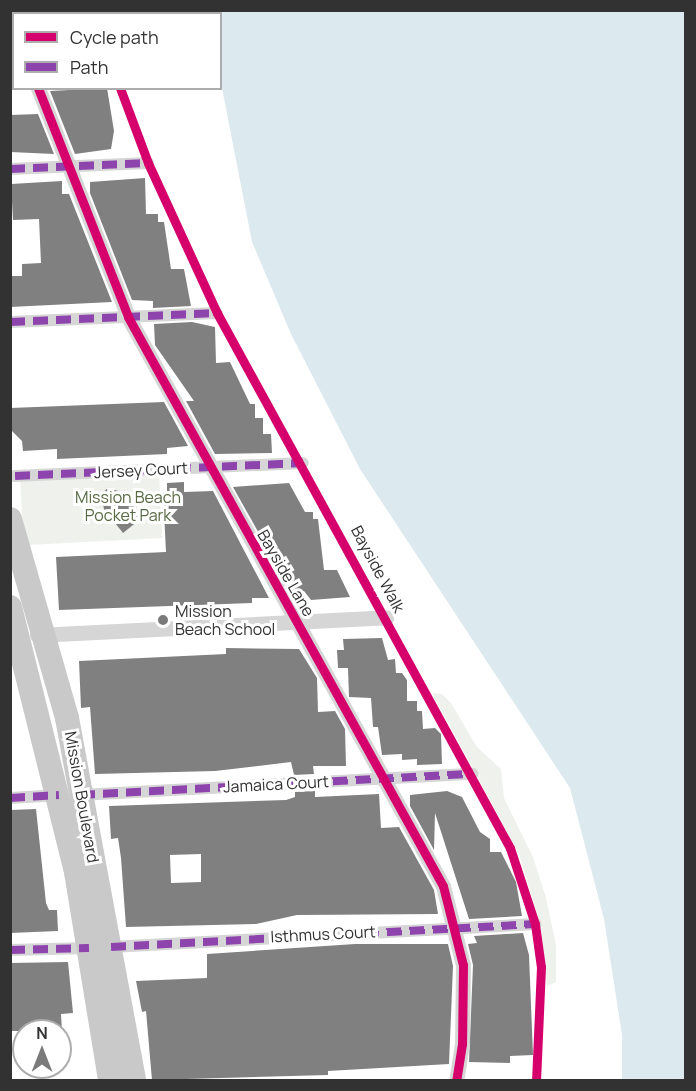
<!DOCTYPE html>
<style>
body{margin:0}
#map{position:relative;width:696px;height:1091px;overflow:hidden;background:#fff;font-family:Manrope,sans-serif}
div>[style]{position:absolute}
.green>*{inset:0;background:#eff2ec;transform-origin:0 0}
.water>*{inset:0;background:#dce9ef}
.building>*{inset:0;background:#808080}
.pedestrian>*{height:12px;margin:-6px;padding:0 6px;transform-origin:6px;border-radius:6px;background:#d6d6d6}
.minor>*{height:15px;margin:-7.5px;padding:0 7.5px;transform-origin:7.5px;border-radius:7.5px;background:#d6d6d6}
.primary>*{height:24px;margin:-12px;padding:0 12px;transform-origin:12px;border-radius:12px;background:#c9c9c9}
.quiet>*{height:8px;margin-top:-4px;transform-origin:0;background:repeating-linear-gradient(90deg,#8e44ad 0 15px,transparent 0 23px)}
.cycleway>*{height:9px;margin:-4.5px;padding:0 4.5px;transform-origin:4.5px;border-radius:4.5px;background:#d6006c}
.dots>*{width:16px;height:16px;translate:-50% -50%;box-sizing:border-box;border:3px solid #fff;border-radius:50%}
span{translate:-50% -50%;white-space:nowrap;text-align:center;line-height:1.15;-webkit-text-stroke:6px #fff;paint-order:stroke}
.street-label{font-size:16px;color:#323232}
.park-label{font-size:16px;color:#586a43}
.poi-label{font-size:16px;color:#323232}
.left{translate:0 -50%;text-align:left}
.frame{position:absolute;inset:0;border:12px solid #323232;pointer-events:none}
.legend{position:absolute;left:12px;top:12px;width:210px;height:78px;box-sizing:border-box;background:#fff;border:2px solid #adadad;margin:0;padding:8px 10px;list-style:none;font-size:18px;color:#323232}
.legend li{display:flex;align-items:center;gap:12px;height:30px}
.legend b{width:30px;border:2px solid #adadad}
.north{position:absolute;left:12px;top:1019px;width:60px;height:60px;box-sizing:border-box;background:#fff;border:2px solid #adadad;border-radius:50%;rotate:0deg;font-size:16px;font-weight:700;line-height:24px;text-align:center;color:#323232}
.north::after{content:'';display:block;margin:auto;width:21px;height:27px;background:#7a7a7a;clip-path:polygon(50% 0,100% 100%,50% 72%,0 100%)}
</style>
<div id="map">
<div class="green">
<i style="left:159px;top:472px;width:66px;height:139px;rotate:87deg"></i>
<i style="clip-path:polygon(432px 693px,442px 694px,451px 703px,477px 747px,501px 769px,504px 798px,533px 857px,546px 898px,556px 945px,556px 982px,547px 986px,541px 927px,519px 854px)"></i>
</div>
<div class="water">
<i style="clip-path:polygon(203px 11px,685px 11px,685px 1080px,622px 1080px,622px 1035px,604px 919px,570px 788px,360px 469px,291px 334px,252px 242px,221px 83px,220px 14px)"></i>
</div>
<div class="building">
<i style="clip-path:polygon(107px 88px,114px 131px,111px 149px,75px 154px,50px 91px)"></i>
<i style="clip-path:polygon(38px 114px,54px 154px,10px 152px,10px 115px)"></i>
<i style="clip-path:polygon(145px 178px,146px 214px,158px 214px,158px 222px,164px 222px,171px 269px,184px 269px,191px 306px,153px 308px,153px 301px,132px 300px,90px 193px,90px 182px)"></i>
<i style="clip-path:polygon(62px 181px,62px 194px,69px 194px,112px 302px,10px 307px,10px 276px,22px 276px,22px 264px,41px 263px,39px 219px,13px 220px,11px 184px)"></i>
<i style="clip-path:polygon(192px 322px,215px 327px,216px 363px,230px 362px,250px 404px,255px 404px,255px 418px,263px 418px,263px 434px,271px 434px,272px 453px,215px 454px,186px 401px,194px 401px,155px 345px,154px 324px)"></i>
<i style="clip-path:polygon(164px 402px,188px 446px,167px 448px,167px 454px,57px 459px,57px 449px,23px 451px,22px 441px,10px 429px,10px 408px)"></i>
<i style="clip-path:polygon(184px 482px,184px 492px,213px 491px,269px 598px,252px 598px,252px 603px,59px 610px,56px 557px,166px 552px,163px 492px,167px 492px,167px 483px)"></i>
<i style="clip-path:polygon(289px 483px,305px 512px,313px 512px,313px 519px,318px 519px,324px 570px,337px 570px,350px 597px,311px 600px,304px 591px,294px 596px,233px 487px)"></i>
<i style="clip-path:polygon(108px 488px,122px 492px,143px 517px,123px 533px,104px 509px,101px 494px)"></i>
<i style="clip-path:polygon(382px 638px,388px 660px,395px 659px,396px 673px,402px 673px,407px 680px,407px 701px,417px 701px,417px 711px,422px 711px,423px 729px,435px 728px,441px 734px,442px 764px,417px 765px,417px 759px,402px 760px,402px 754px,382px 755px,378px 727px,373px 727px,371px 698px,349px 697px,348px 668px,338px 668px,337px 650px,344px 650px,343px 639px)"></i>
<i style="clip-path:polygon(226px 648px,299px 649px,317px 678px,318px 712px,335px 711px,345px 729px,346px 766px,313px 766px,314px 774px,294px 775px,291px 762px,215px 771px,95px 774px,90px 707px,81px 708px,79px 661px,226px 654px)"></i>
<i style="clip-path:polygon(evenodd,315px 791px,315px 797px,379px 794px,381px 828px,399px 827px,434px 890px,438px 914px,297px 915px,256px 924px,126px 927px,121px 858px,118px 838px,111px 839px,109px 806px,286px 800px,295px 797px,295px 792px,315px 791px,201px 854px,201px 882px,171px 883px,170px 855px,201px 854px)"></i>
<i style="clip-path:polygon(447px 791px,462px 797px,480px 832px,490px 839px,490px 852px,501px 852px,516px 882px,522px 916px,469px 919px,435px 813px,434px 850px,410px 806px,410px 795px)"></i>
<i style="clip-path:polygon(36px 809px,46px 903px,49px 910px,57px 910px,58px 931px,10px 933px,10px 810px)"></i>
<i style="clip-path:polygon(523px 933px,529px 955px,533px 1055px,510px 1056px,510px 1063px,469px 1062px,473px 965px,468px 944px,477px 943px,474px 936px)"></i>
<i style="clip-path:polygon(355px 944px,448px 944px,453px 966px,449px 1064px,328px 1071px,328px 1075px,152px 1080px,146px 1011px,142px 1012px,136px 981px,207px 978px,207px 954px)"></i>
<i style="clip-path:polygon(68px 962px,73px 1013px,61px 1014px,62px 1031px,10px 1031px,10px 963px)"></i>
</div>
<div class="pedestrian">
<i style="left:10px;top:169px;width:138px;rotate:-2.5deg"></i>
<i style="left:10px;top:322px;width:207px;rotate:-2.5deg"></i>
<i style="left:15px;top:476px;width:288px;rotate:-2.6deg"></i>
<i style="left:80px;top:795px;width:393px;rotate:-3.1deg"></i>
<i style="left:10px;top:798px;width:49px;rotate:-3.5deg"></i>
<i style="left:111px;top:947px;width:425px;rotate:-3.1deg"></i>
<i style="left:10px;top:950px;width:79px;rotate:-1.5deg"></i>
</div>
<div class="minor">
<i style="left:10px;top:12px;width:21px;rotate:-5deg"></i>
<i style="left:38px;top:88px;width:246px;rotate:68.5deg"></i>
<i style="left:128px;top:317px;width:650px;rotate:61.03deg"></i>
<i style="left:443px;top:886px;width:81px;rotate:75.8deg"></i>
<i style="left:463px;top:965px;width:79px;rotate:90.7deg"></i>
<i style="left:462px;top:1044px;width:36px;rotate:99deg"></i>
<i style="left:37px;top:635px;width:350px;rotate:-2.9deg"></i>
</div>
<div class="primary">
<i style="left:10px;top:519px;width:207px;rotate:74deg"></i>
<i style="left:67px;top:718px;width:368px;rotate:79.5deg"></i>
<i style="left:10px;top:607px;width:273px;rotate:76deg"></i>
<i style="left:76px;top:872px;width:211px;rotate:80.7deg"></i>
</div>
<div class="quiet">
<i style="left:14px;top:10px;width:4px;rotate:76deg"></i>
<i style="left:10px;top:169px;width:138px;rotate:-2.5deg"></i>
<i style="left:10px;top:322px;width:207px;rotate:-2.5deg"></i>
<i style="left:15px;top:476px;width:288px;rotate:-2.6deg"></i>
<i style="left:80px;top:795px;width:393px;rotate:-3.1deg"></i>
<i style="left:10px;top:798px;width:49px;rotate:-3.5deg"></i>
<i style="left:111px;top:947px;width:425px;rotate:-3.1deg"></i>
<i style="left:10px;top:950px;width:79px;rotate:-1.5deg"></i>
</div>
<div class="cycleway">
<i style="left:38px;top:88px;width:246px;rotate:68.5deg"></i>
<i style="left:128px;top:317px;width:650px;rotate:61.03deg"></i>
<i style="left:443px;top:886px;width:81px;rotate:75.8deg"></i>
<i style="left:463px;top:965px;width:79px;rotate:90.7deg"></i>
<i style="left:462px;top:1044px;width:36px;rotate:99deg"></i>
<i style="left:120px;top:88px;width:80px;rotate:69.5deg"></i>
<i style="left:148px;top:163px;width:165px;rotate:65.3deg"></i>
<i style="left:217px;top:313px;width:610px;rotate:61.29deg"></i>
<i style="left:510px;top:848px;width:80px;rotate:71.8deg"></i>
<i style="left:535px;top:924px;width:43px;rotate:82.1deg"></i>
<i style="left:541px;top:967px;width:113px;rotate:92.5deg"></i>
</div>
<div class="dots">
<i style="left:163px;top:620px;background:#7a7a7a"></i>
</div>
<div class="street-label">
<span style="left:141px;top:470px;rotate:-3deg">Jersey Court</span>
<span style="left:378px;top:569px;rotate:62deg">Bayside Walk</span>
<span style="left:286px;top:573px;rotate:60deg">Bayside Lane</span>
<span style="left:276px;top:784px;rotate:-3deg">Jamaica Court</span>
<span style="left:82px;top:797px;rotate:80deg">Mission Boulevard</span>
<span style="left:323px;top:934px;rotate:-3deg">Isthmus Court</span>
</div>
<div class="park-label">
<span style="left:128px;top:506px">Mission Beach<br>Pocket Park</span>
</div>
<div class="poi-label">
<span class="left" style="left:175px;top:620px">Mission<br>Beach School</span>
</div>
<div class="frame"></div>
<ul class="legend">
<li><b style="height:8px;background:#d6006c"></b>Cycle path</li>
<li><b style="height:8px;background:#8e44ad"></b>Path</li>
</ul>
<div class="north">N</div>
</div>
